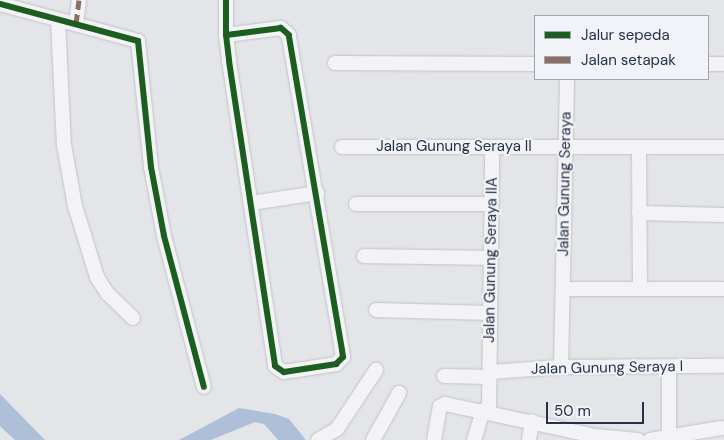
<!DOCTYPE html>
<style>
body{margin:0}
#map{position:relative;width:724px;height:440px;overflow:hidden;background:#e3e5e9;font-family:"DM Sans",sans-serif}
div>[style]{position:absolute}
.water>*{inset:0;background:#aec0d7}
.roads{filter:drop-shadow(0 0 1px #c1c3c7) drop-shadow(0 0 1px #c1c3c7)}
.minor>*{height:14px;margin:-7px;padding:0 7px;transform-origin:7px;border-radius:7px;background:#f3f3f5}
.quiet>*{height:5px;margin-top:-2.5px;transform-origin:0;background:repeating-linear-gradient(90deg,#8d6e63 0 10px,transparent 0 15px)}
.cycleway>*{height:6px;margin:-3px;padding:0 3px;transform-origin:3px;border-radius:3px;background:#1b5e20}
span{translate:-50% -50%;white-space:nowrap;text-align:center;line-height:1.15;-webkit-text-stroke:4px #f1f3f8;paint-order:stroke}
.street-label{font-size:15px;color:#273145}
.legend{position:absolute;left:534px;top:15px;width:175px;height:65px;box-sizing:border-box;background:#f1f3f8;border:1px solid #a0a5b0;margin:0;padding:6px 9px;list-style:none;font-size:15px;color:#273145}
.legend li{display:flex;align-items:center;gap:10px;height:25px}
.legend b{width:25px;border:1px solid #a0a5b0}
.scale{position:absolute;left:546px;top:402px;width:98px;height:22px;box-sizing:border-box;border:2px solid #273145;border-top:0;padding-left:6px;font-size:15px;line-height:18px;white-space:nowrap;color:#273145;-webkit-text-stroke:4px #f1f3f8;paint-order:stroke}
</style>
<div id="map">
<div class="water">
<i style="clip-path:polygon(0 394px,45px 440px,15px 440px,5px 431px,0 426px)"></i>
<i style="clip-path:polygon(239px 408px,275px 414px,289px 419px,306px 440px,278px 440px,264px 424px,255px 422px,211px 440px,179px 440px)"></i>
</div>
<div class="roads">
<div class="minor">
<i style="left:226px;top:0;width:35px;rotate:90deg"></i>
<i style="left:226px;top:35px;width:26px;rotate:83deg"></i>
<i style="left:229px;top:61px;width:308px;rotate:81.4deg"></i>
<i style="left:275px;top:366px;width:11px;rotate:34deg"></i>
<i style="left:284px;top:372px;width:53px;rotate:-8.7deg"></i>
<i style="left:336px;top:364px;width:10px;rotate:-45deg"></i>
<i style="left:343px;top:357px;width:7px;rotate:-98deg"></i>
<i style="left:342px;top:350px;width:319px;rotate:-99.6deg"></i>
<i style="left:289px;top:35px;width:11px;rotate:-139deg"></i>
<i style="left:281px;top:28px;width:55px;rotate:172.7deg"></i>
<i style="left:0;top:4px;width:143px;rotate:15deg"></i>
<i style="left:138px;top:41px;width:127px;rotate:84.1deg"></i>
<i style="left:151px;top:167px;width:70px;rotate:79.3deg"></i>
<i style="left:164px;top:236px;width:156px;rotate:75.2deg"></i>
<i style="left:58px;top:20px;width:125px;rotate:87.3deg"></i>
<i style="left:64px;top:145px;width:62px;rotate:79.8deg"></i>
<i style="left:75px;top:206px;width:74px;rotate:72.8deg"></i>
<i style="left:97px;top:277px;width:19px;rotate:58deg"></i>
<i style="left:107px;top:293px;width:36px;rotate:44deg"></i>
<i style="left:76px;top:24px;width:24px;rotate:-83deg"></i>
<i style="left:335px;top:63px;width:200px;rotate:0.3deg"></i>
<i style="left:708px;top:64px;width:16px"></i>
<i style="left:342px;top:147px;width:382px"></i>
<i style="left:639px;top:147px;width:140px;rotate:89.6deg"></i>
<i style="left:251px;top:203px;width:67px;rotate:-8.6deg"></i>
<i style="left:356px;top:204px;width:135px"></i>
<i style="left:639px;top:213px;width:85px;rotate:1.3deg"></i>
<i style="left:364px;top:256px;width:126px;rotate:0.9deg"></i>
<i style="left:564px;top:289px;width:160px"></i>
<i style="left:376px;top:310px;width:114px;rotate:1.5deg"></i>
<i style="left:561px;top:367px;width:288px;rotate:-88.8deg"></i>
<i style="left:669px;top:367px;width:71px;rotate:90deg"></i>
<i style="left:490px;top:372px;width:71px;rotate:-4deg"></i>
<i style="left:561px;top:367px;width:163px;rotate:-0.4deg"></i>
<i style="left:444px;top:376px;width:46px;rotate:1.2deg"></i>
<i style="left:489px;top:411px;width:263px;rotate:-89.3deg"></i>
<i style="left:318px;top:440px;width:22px;rotate:-30deg"></i>
<i style="left:337px;top:429px;width:71px;rotate:-56.5deg"></i>
<i style="left:373px;top:440px;width:54px;rotate:-61deg"></i>
<i style="left:434px;top:440px;width:34px;rotate:-80deg"></i>
<i style="left:440px;top:407px;width:6px;rotate:-31deg"></i>
<i style="left:445px;top:404px;width:153px;rotate:12deg"></i>
<i style="left:595px;top:436px;width:43px;rotate:5.3deg"></i>
<i style="left:474px;top:440px;width:31px;rotate:-73deg"></i>
<i style="left:529px;top:440px;width:19px;rotate:-81deg"></i>
<i style="left:650px;top:440px;width:72px;rotate:-9.6deg"></i>
</div>
</div>
<div class="quiet">
<i style="left:76px;top:24px;width:24px;rotate:-83deg"></i>
</div>
<div class="cycleway">
<i style="left:226px;top:0;width:35px;rotate:90deg"></i>
<i style="left:226px;top:35px;width:26px;rotate:83deg"></i>
<i style="left:229px;top:61px;width:308px;rotate:81.4deg"></i>
<i style="left:275px;top:366px;width:11px;rotate:34deg"></i>
<i style="left:284px;top:372px;width:53px;rotate:-8.7deg"></i>
<i style="left:336px;top:364px;width:10px;rotate:-45deg"></i>
<i style="left:343px;top:357px;width:7px;rotate:-98deg"></i>
<i style="left:342px;top:350px;width:319px;rotate:-99.6deg"></i>
<i style="left:289px;top:35px;width:11px;rotate:-139deg"></i>
<i style="left:281px;top:28px;width:55px;rotate:172.7deg"></i>
<i style="left:0;top:4px;width:143px;rotate:15deg"></i>
<i style="left:138px;top:41px;width:127px;rotate:84.1deg"></i>
<i style="left:151px;top:167px;width:70px;rotate:79.3deg"></i>
<i style="left:164px;top:236px;width:156px;rotate:75.2deg"></i>
</div>
<div class="street-label">
<span style="left:454px;top:147px">Jalan Gunung Seraya II</span>
<span style="left:565px;top:184px;rotate:-89deg">Jalan Gunung Seraya</span>
<span style="left:491px;top:260px;rotate:-89deg">Jalan Gunung Seraya IIA</span>
<span style="left:607px;top:368px;rotate:-1deg">Jalan Gunung Seraya I</span>
</div>
<ul class="legend">
<li><b style="height:6px;background:#1b5e20"></b>Jalur sepeda</li>
<li><b style="height:6px;background:#8d6e63"></b>Jalan setapak</li>
</ul>
<div class="scale">50 m</div>
</div>
